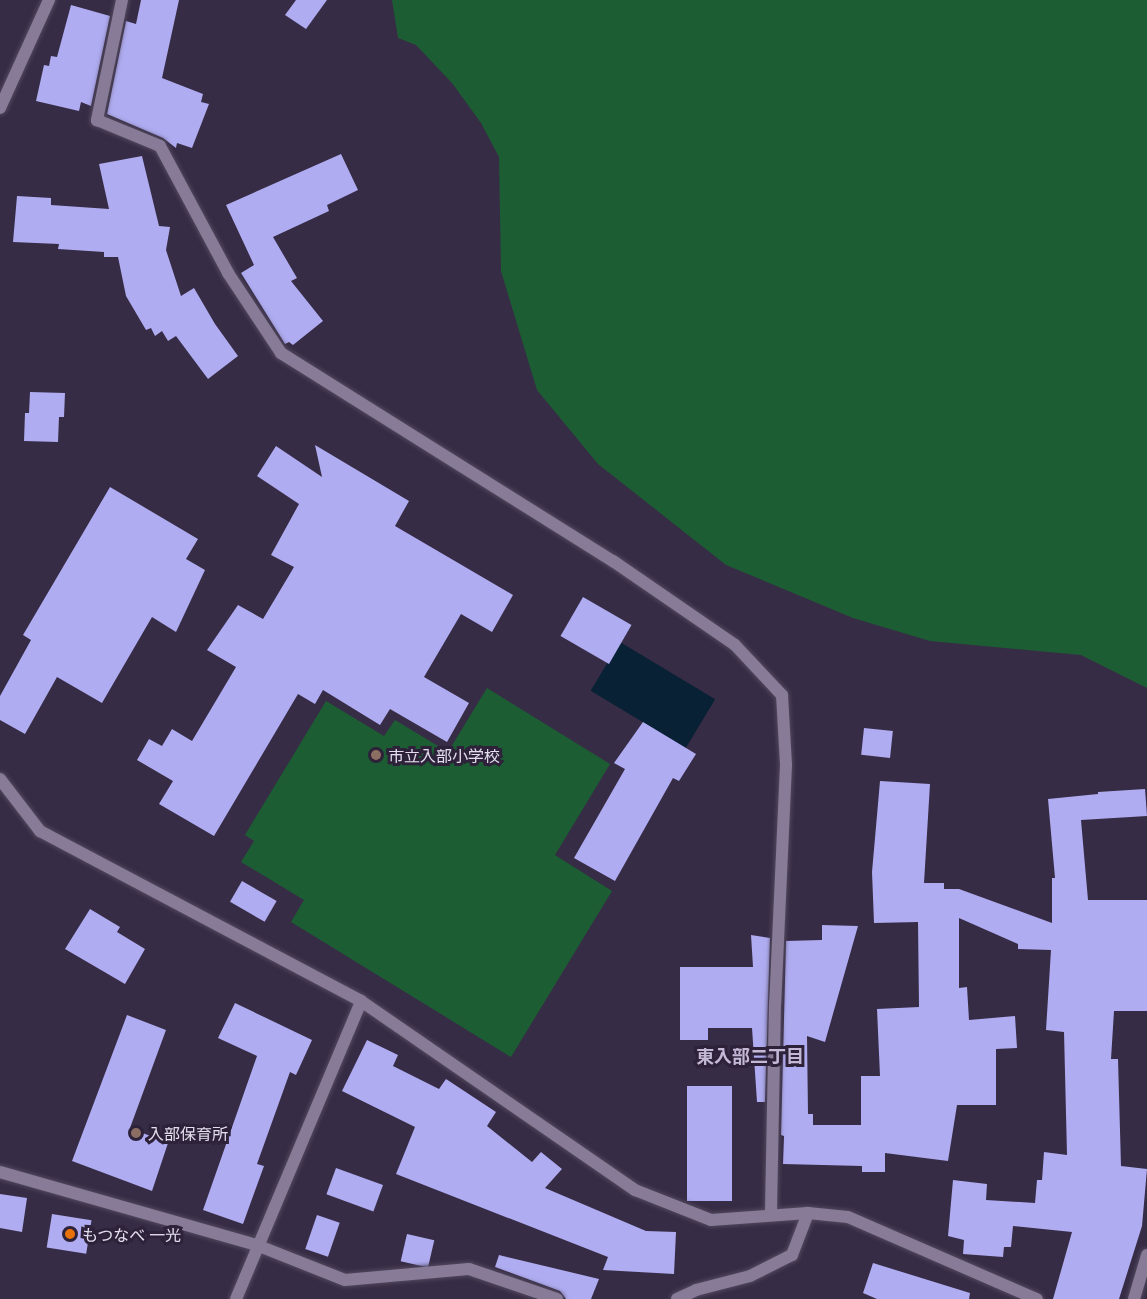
<!DOCTYPE html>
<meta charset="utf-8">
<style>
body{margin:0}
#map{position:relative;width:1147px;height:1299px;overflow:hidden;background:#372c45;font-family:Georgia,"Noto Sans JP",serif}
div>[style]{position:absolute}
.green>*{inset:0;background:#1c5d34}
.water>*{inset:0;background:#082135;transform-origin:0 0}
.building>*{inset:0;background:#afacf1;transform-origin:0 0}
.roads{filter:drop-shadow(0 0 2px #51495e) drop-shadow(0 0 2px #51495e)}
.minor>*{height:12px;margin:-6px;padding:0 6px;transform-origin:6px;border-radius:6px;background:#877b98}
.dots>*{width:16px;height:16px;translate:-50% -50%;box-sizing:border-box;border:3px solid #2d223a;border-radius:50%}
span{translate:-50% -50%;white-space:nowrap;text-align:center;line-height:1.15;-webkit-text-stroke:6px #2d223a;paint-order:stroke}
.poi-label{font-size:16px;color:#e4deee}
.left{translate:0 -50%;text-align:left}
.neighbourhood-label{font-size:18px;color:#c4b8d7;font-weight:700}
</style>
<div id="map">
<div class="green">
<i style="clip-path:polygon(392px 0,1147px 0,1147px 688px,1081px 655px,930px 641px,853px 618px,726px 565px,598px 464px,537px 390px,501px 271px,499px 157px,481px 123px,452px 83px,416px 45px,398px 38px)"></i>
<i style="clip-path:polygon(487px 688px,610px 764px,555px 855px,612px 891px,511px 1057px,291px 922px,304px 900px,241px 862px,254px 841px,245px 835px,326px 701px,384px 736px,395px 720px,448px 752px)"></i>
</div>
<div class="water">
<i style="left:620px;top:642px;width:111px;height:57px;rotate:31deg"></i>
</div>
<div class="building">
<i style="clip-path:polygon(141px 0,179px 0,162px 78px,203px 94px,201px 102px,209px 104px,192px 148px,177px 143px,176px 148px,163px 138px,107px 114px,126px 21px,136px 24px)"></i>
<i style="clip-path:polygon(296px 0,327px 0,306px 29px,285px 15px)"></i>
<i style="clip-path:polygon(71px 5px,110px 16px,91px 106px,81px 102px,79px 111px,36px 101px,44px 65px,49px 66px,51px 56px,57px 57px)"></i>
<i style="clip-path:polygon(341px 154px,358px 190px,327px 205px,329px 211px,273px 237px,297px 278px,291px 281px,323px 321px,293px 345px,289px 342px,285px 344px,241px 273px,254px 265px,226px 205px)"></i>
<i style="clip-path:polygon(142px 156px,159px 226px,170px 227px,166px 250px,181px 296px,194px 288px,215px 324px,238px 356px,208px 379px,176px 336px,168px 341px,162px 331px,155px 336px,151px 328px,146px 330px,126px 296px,118px 257px,104px 257px,104px 252px,58px 249px,59px 244px,13px 242px,17px 196px,51px 198px,51px 205px,109px 209px,99px 164px)"></i>
<i style="clip-path:polygon(30px 392px,65px 393px,64px 417px,59px 417px,58px 442px,24px 441px,25px 413px,29px 413px)"></i>
<i style="clip-path:polygon(315px 445px,409px 501px,395px 526px,513px 595px,492px 632px,461px 614px,424px 677px,469px 703px,447px 742px,390px 709px,380px 725px,323px 690px,315px 704px,298px 694px,214px 836px,159px 804px,173px 781px,137px 760px,149px 739px,162px 746px,172px 729px,192px 741px,236px 667px,207px 650px,238px 605px,263px 619px,294px 567px,271px 555px,299px 504px,257px 476px,276px 446px,322px 477px)"></i>
<i style="clip-path:polygon(110px 487px,198px 539px,186px 559px,205px 570px,176px 632px,152px 617px,102px 703px,57px 677px,25px 734px,0 720px,0 696px,31px 640px,23px 635px)"></i>
<i style="left:583px;top:597px;width:56px;height:45px;rotate:30deg"></i>
<i style="clip-path:polygon(643px 722px,696px 754px,679px 781px,673px 778px,615px 881px,574px 858px,625px 769px,614px 763px)"></i>
<i style="left:864px;top:728px;width:29px;height:27px;rotate:6deg"></i>
<i style="clip-path:polygon(880px 781px,930px 784px,924px 883px,944px 883px,944px 889px,959px 889px,1052px 923px,1052px 878px,1055px 878px,1048px 799px,1098px 794px,1098px 792px,1145px 789px,1147px 816px,1081px 820px,1088px 900px,1147px 900px,1147px 1011px,1114px 1011px,1111px 1059px,1118px 1059px,1121px 1166px,1147px 1169px,1142px 1226px,1119px 1299px,1053px 1299px,1072px 1232px,1013px 1226px,1011px 1247px,1004px 1247px,1003px 1257px,963px 1254px,964px 1240px,948px 1236px,953px 1180px,987px 1184px,986px 1200px,1035px 1203px,1037px 1180px,1042px 1180px,1044px 1152px,1067px 1155px,1064px 1032px,1046px 1030px,1051px 950px,1018px 949px,1018px 944px,959px 918px,959px 988px,967px 987px,969px 1020px,1015px 1016px,1017px 1048px,996px 1049px,996px 1105px,957px 1105px,948px 1161px,885px 1153px,885px 1172px,862px 1172px,862px 1166px,783px 1164px,784px 1136px,781px 1135px,786px 941px,822px 940px,822px 925px,858px 926px,825px 1042px,807px 1036px,808px 1114px,813px 1114px,813px 1125px,861px 1125px,861px 1076px,880px 1076px,877px 1009px,919px 1007px,918px 922px,874px 923px,872px 872px)"></i>
<i style="left:242px;top:881px;width:40px;height:24px;rotate:30deg"></i>
<i style="clip-path:polygon(90px 909px,120px 927px,117px 932px,145px 949px,125px 984px,65px 949px)"></i>
<i style="clip-path:polygon(751px 935px,770px 938px,765px 1102px,757px 1102px,752px 1028px,708px 1028px,708px 1040px,680px 1040px,680px 967px,753px 967px)"></i>
<i style="clip-path:polygon(235px 1003px,312px 1040px,296px 1075px,290px 1072px,257px 1164px,264px 1166px,243px 1224px,203px 1210px,257px 1056px,218px 1038px)"></i>
<i style="clip-path:polygon(127px 1015px,166px 1030px,130px 1128px,168px 1143px,152px 1191px,72px 1161px)"></i>
<i style="clip-path:polygon(367px 1040px,398px 1055px,393px 1066px,439px 1089px,446px 1079px,496px 1112px,487px 1126px,532px 1162px,541px 1152px,562px 1169px,545px 1188px,646px 1231px,676px 1232px,674px 1274px,603px 1270px,608px 1257px,396px 1174px,415px 1127px,342px 1091px)"></i>
<i style="left:687px;top:1086px;width:45px;height:115px"></i>
<i style="left:336px;top:1168px;width:50px;height:28px;rotate:20deg"></i>
<i style="clip-path:polygon(0 1194px,27px 1198px,22px 1232px,0 1228px)"></i>
<i style="left:52px;top:1214px;width:40px;height:34px;rotate:9deg"></i>
<i style="left:317px;top:1215px;width:24px;height:36px;rotate:19deg"></i>
<i style="left:407px;top:1234px;width:28px;height:28px;rotate:13deg"></i>
<i style="clip-path:polygon(499px 1255px,599px 1279px,591px 1299px,566px 1299px,560px 1291px,495px 1267px)"></i>
<i style="clip-path:polygon(873px 1263px,970px 1293px,969px 1299px,877px 1299px,863px 1293px)"></i>
</div>
<div class="roads">
<div class="minor">
<i style="left:122px;top:0;width:123px;rotate:101.8deg"></i>
<i style="left:97px;top:120px;width:68px;rotate:22.4deg"></i>
<i style="left:160px;top:146px;width:144px;rotate:61.8deg"></i>
<i style="left:228px;top:273px;width:96px;rotate:56.5deg"></i>
<i style="left:281px;top:353px;width:392px;rotate:32.1deg"></i>
<i style="left:613px;top:561px;width:148px;rotate:34.5deg"></i>
<i style="left:735px;top:645px;width:69px;rotate:46.8deg"></i>
<i style="left:782px;top:695px;width:70px;rotate:86.7deg"></i>
<i style="left:786px;top:765px;width:238px;rotate:92.6deg"></i>
<i style="left:775px;top:1003px;width:212px;rotate:91.1deg"></i>
<i style="left:0;top:108px;width:119px;rotate:-65.6deg"></i>
<i style="left:0;top:779px;width:66px;rotate:52.4deg"></i>
<i style="left:40px;top:831px;width:363px;rotate:27.9deg"></i>
<i style="left:361px;top:1001px;width:333px;rotate:34.6deg"></i>
<i style="left:635px;top:1190px;width:82px;rotate:21.5deg"></i>
<i style="left:711px;top:1220px;width:97px;rotate:-4.1deg"></i>
<i style="left:808px;top:1213px;width:40px;rotate:5.7deg"></i>
<i style="left:848px;top:1217px;width:206px;rotate:23.5deg"></i>
<i style="left:0;top:1172px;width:269px;rotate:15.9deg"></i>
<i style="left:259px;top:1246px;width:92px;rotate:21.6deg"></i>
<i style="left:345px;top:1280px;width:124px;rotate:-5.1deg"></i>
<i style="left:469px;top:1269px;width:93px;rotate:18.8deg"></i>
<i style="left:236px;top:1299px;width:323px;rotate:-67.2deg"></i>
<i style="left:677px;top:1299px;width:21px;rotate:-25deg"></i>
<i style="left:696px;top:1290px;width:56px;rotate:-14.5deg"></i>
<i style="left:750px;top:1276px;width:47px;rotate:-26.6deg"></i>
<i style="left:792px;top:1255px;width:45px;rotate:-69.1deg"></i>
<i style="left:1134px;top:1299px;width:46px;rotate:-73.5deg"></i>
</div>
</div>
<div class="dots">
<i style="left:376px;top:755px;background:#8d6e63"></i>
<i style="left:136px;top:1133px;background:#8d6e63"></i>
<i style="left:70px;top:1234px;background:#e8710a"></i>
</div>
<div class="poi-label">
<span class="left" style="left:388px;top:755px">市立入部小学校</span>
<span class="left" style="left:148px;top:1133px">入部保育所</span>
<span class="left" style="left:82px;top:1234px">もつなべ 一光</span>
</div>
<div class="neighbourhood-label">
<span style="left:750px;top:1055px">東入部二丁目</span>
</div>
</div>
